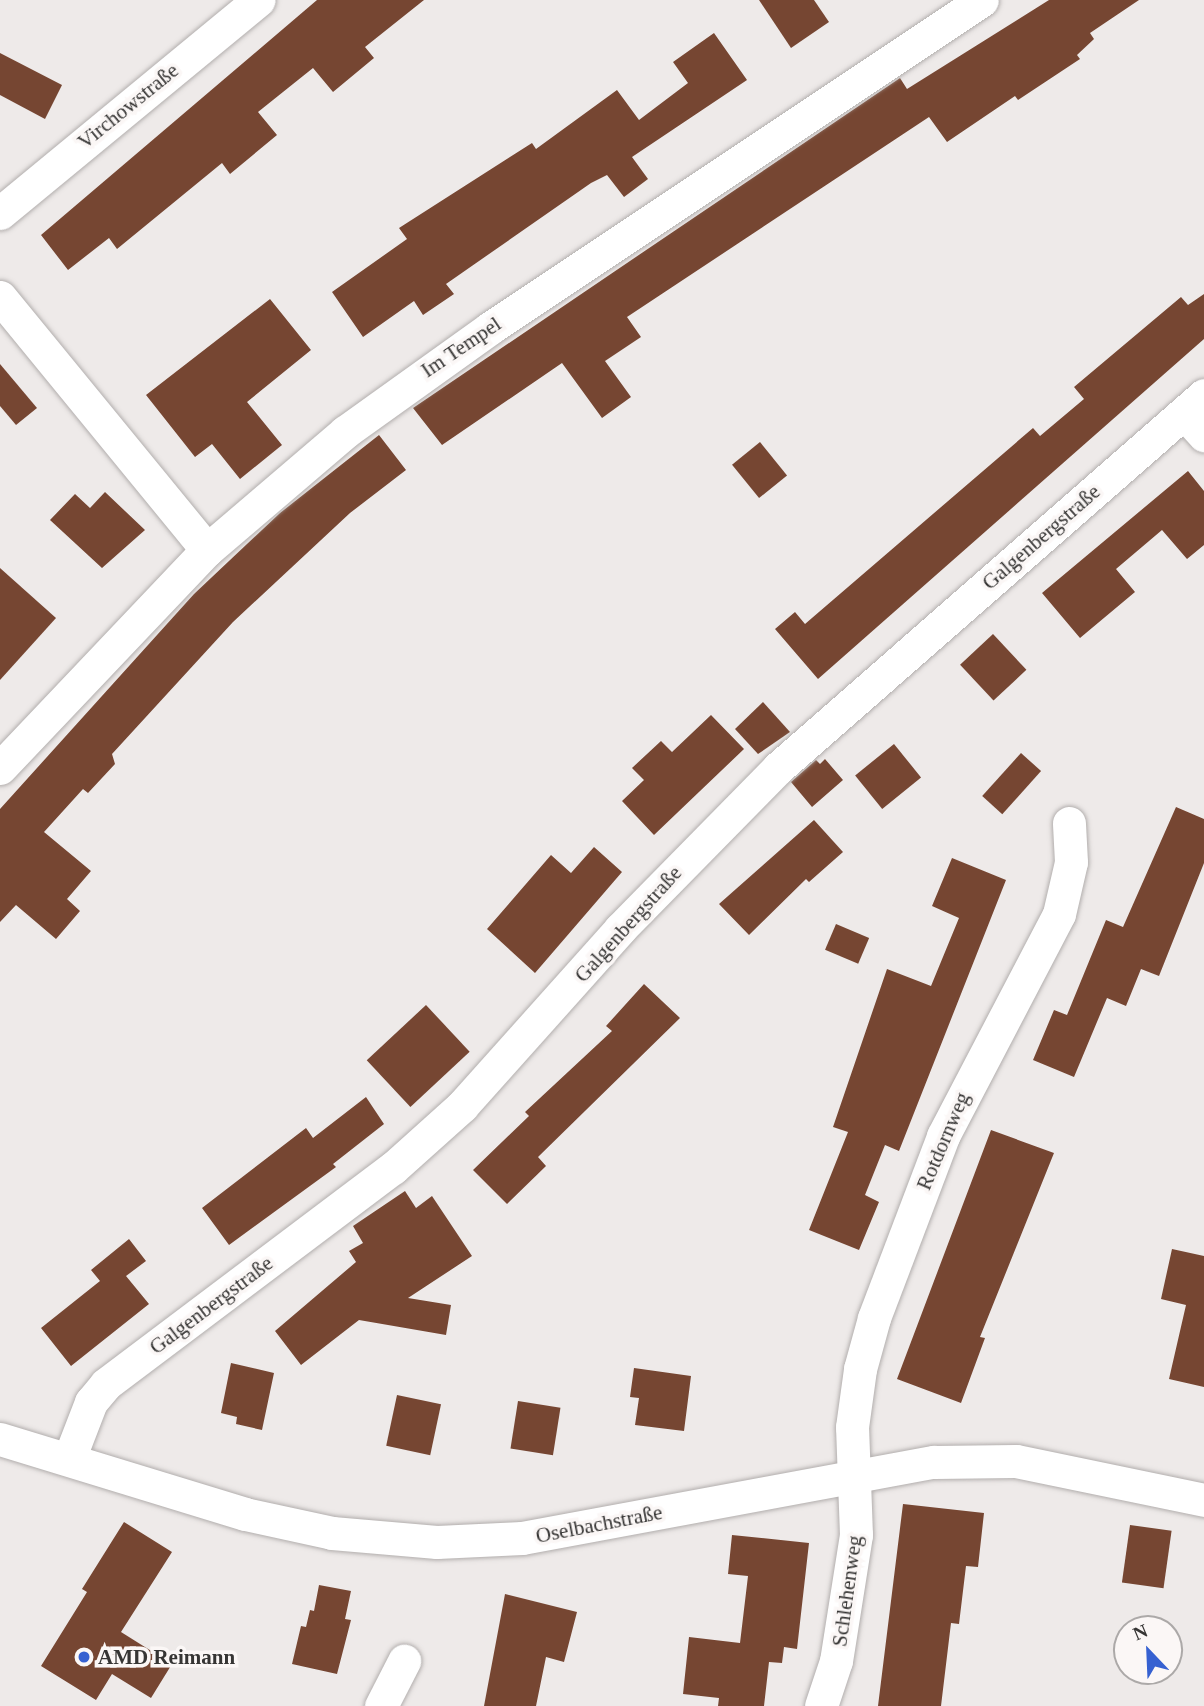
<!DOCTYPE html>
<meta charset="utf-8">
<style>
body{margin:0}
#map{position:relative;width:1204px;height:1706px;overflow:hidden;background:#eeeae9;font-family:Georgia,serif}
div>[style]{position:absolute}
.building>*{inset:0;background:#764632;transform-origin:0 0}
.roads{filter:drop-shadow(0 0 2px #b2aead) drop-shadow(0 0 2px #b2aead)}
.minor>*{height:33px;margin:-16.5px;padding:0 16.5px;transform-origin:16.5px;border-radius:16.5px;background:#fff}
.dots>*{width:19px;height:19px;translate:-50% -50%;box-sizing:border-box;border:4px solid #fbf7f6;border-radius:50%}
span{translate:-50% -50%;white-space:nowrap;text-align:center;line-height:1.15;-webkit-text-stroke:7px #fbf7f6;paint-order:stroke}
.street-label{font-size:21px;color:#363534}
.poi-label{font-size:21px;color:#363534;font-weight:700}
.left{translate:0 -50%;text-align:left}
.north{position:absolute;left:1113px;top:1615px;width:70px;height:70px;box-sizing:border-box;background:#fbf7f6;border:2px solid #aca9a8;border-radius:50%;rotate:337deg;font-size:19px;font-weight:700;line-height:28px;text-align:center;color:#363534}
.north::after{content:'';display:block;margin:auto;width:24px;height:32px;background:#3661d1;clip-path:polygon(50% 0,100% 100%,50% 72%,0 100%)}
</style>
<div id="map">
<div class="building">
<i style="clip-path:polygon(317px 0,424px 0,365px 47px,374px 58px,333px 92px,313px 68px,258px 112px,277px 135px,230px 174px,222px 163px,117px 249px,109px 238px,68px 270px,41px 235px)"></i>
<i style="clip-path:polygon(759px 0,814px 0,829px 22px,791px 48px)"></i>
<i style="clip-path:polygon(1049px 0,1139px 0,1090px 33px,1094px 39px,1077px 55px,1080px 59px,1018px 100px,1015px 96px,947px 142px,929px 117px,627px 317px,641px 337px,605px 361px,631px 397px,602px 418px,562px 363px,442px 445px,413px 408px,900px 78px,907px 89px)"></i>
<i style="clip-path:polygon(714px 33px,747px 80px,632px 157px,648px 179px,624px 197px,607px 175px,591px 183px,446px 284px,454px 294px,423px 315px,414px 301px,363px 337px,332px 292px,407px 239px,399px 228px,532px 143px,536px 149px,617px 90px,639px 120px,688px 83px,673px 62px)"></i>
<i style="clip-path:polygon(0 53px,62px 85px,45px 119px,0 95px)"></i>
<i style="clip-path:polygon(1204px 294px,1204px 339px,818px 679px,775px 629px,795px 612px,805px 624px,1033px 428px,1040px 436px,1084px 399px,1074px 387px,1181px 297px,1188px 305px)"></i>
<i style="clip-path:polygon(270px 299px,311px 350px,247px 402px,282px 445px,240px 479px,212px 444px,195px 457px,146px 395px)"></i>
<i style="clip-path:polygon(0 364px,37px 408px,16px 425px,0 406px)"></i>
<i style="clip-path:polygon(379px 435px,406px 470px,350px 513px,233px 622px,112px 754px,115px 764px,88px 793px,83px 789px,44px 832px,91px 871px,67px 899px,80px 911px,56px 939px,16px 905px,0 922px,0 809px,194px 594px,280px 513px)"></i>
<i style="left:760px;top:442px;width:43px;height:36px;rotate:51deg"></i>
<i style="clip-path:polygon(1188px 471px,1204px 491px,1204px 545px,1187px 559px,1162px 530px,1116px 569px,1135px 592px,1080px 638px,1042px 593px)"></i>
<i style="clip-path:polygon(105px 492px,145px 530px,102px 568px,50px 520px,75px 494px,90px 508px)"></i>
<i style="clip-path:polygon(0 568px,56px 618px,0 680px)"></i>
<i style="left:993px;top:634px;width:49px;height:45px;rotate:47deg"></i>
<i style="clip-path:polygon(763px 702px,790px 732px,758px 754px,735px 729px)"></i>
<i style="clip-path:polygon(711px 715px,744px 749px,654px 835px,622px 801px,644px 780px,632px 768px,661px 741px,672px 752px)"></i>
<i style="left:894px;top:744px;width:43px;height:50px;rotate:51deg"></i>
<i style="left:1021px;top:753px;width:27px;height:58px;rotate:42deg"></i>
<i style="clip-path:polygon(825px 759px,843px 780px,812px 807px,791px 782px,816px 760px,820px 764px)"></i>
<i style="clip-path:polygon(1176px 807px,1204px 819px,1204px 863px,1159px 976px,1141px 969px,1126px 1006px,1107px 998px,1074px 1077px,1033px 1060px,1054px 1010px,1067px 1015px,1106px 920px,1123px 927px)"></i>
<i style="clip-path:polygon(814px 820px,843px 852px,809px 882px,806px 879px,749px 935px,719px 904px)"></i>
<i style="clip-path:polygon(594px 847px,622px 872px,535px 973px,487px 929px,551px 855px,571px 873px)"></i>
<i style="clip-path:polygon(952px 858px,1006px 880px,899px 1151px,885px 1145px,865px 1195px,879px 1202px,859px 1250px,809px 1230px,848px 1132px,833px 1127px,887px 969px,931px 986px,959px 918px,932px 906px)"></i>
<i style="left:836px;top:924px;width:36px;height:28px;rotate:23deg"></i>
<i style="clip-path:polygon(644px 984px,680px 1018px,538px 1157px,546px 1166px,507px 1204px,473px 1170px,529px 1116px,525px 1112px,612px 1031px,606px 1026px)"></i>
<i style="left:426px;top:1005px;width:64px;height:81px;rotate:47deg"></i>
<i style="clip-path:polygon(366px 1097px,384px 1124px,333px 1164px,336px 1167px,229px 1245px,202px 1208px,306px 1128px,313px 1138px)"></i>
<i style="clip-path:polygon(991px 1130px,1054px 1153px,980px 1337px,985px 1338px,961px 1403px,897px 1379px)"></i>
<i style="clip-path:polygon(405px 1191px,416px 1208px,432px 1196px,472px 1256px,408px 1298px,451px 1305px,446px 1335px,359px 1320px,301px 1365px,275px 1331px,356px 1262px,349px 1251px,363px 1243px,353px 1226px)"></i>
<i style="clip-path:polygon(129px 1239px,146px 1261px,126px 1276px,149px 1304px,71px 1366px,41px 1328px,100px 1281px,91px 1270px)"></i>
<i style="clip-path:polygon(1172px 1249px,1204px 1256px,1204px 1387px,1169px 1379px,1186px 1305px,1161px 1299px)"></i>
<i style="clip-path:polygon(231px 1363px,274px 1373px,262px 1430px,236px 1424px,237px 1417px,221px 1413px)"></i>
<i style="clip-path:polygon(634px 1368px,691px 1376px,684px 1431px,635px 1425px,639px 1398px,630px 1397px)"></i>
<i style="left:397px;top:1395px;width:45px;height:52px;rotate:12deg"></i>
<i style="left:518px;top:1401px;width:43px;height:48px;rotate:9deg"></i>
<i style="clip-path:polygon(903px 1504px,984px 1513px,978px 1567px,966px 1566px,959px 1624px,951px 1623px,941px 1706px,878px 1706px)"></i>
<i style="clip-path:polygon(124px 1522px,172px 1552px,121px 1632px,172px 1664px,151px 1698px,112px 1674px,96px 1700px,41px 1666px,87px 1592px,82px 1589px)"></i>
<i style="left:1130px;top:1525px;width:42px;height:58px;rotate:8deg"></i>
<i style="clip-path:polygon(732px 1535px,809px 1543px,797px 1649px,784px 1647px,782px 1663px,769px 1662px,764px 1706px,718px 1706px,719px 1698px,683px 1694px,689px 1637px,740px 1643px,748px 1576px,728px 1574px)"></i>
<i style="clip-path:polygon(319px 1585px,351px 1591px,345px 1619px,351px 1620px,337px 1674px,292px 1664px,301px 1626px,306px 1627px,310px 1610px,314px 1611px)"></i>
<i style="clip-path:polygon(505px 1594px,577px 1612px,564px 1662px,546px 1657px,536px 1706px,484px 1706px)"></i>
</div>
<div class="roads">
<div class="minor">
<i style="left:0;top:213px;width:335px;rotate:-39.5deg"></i>
<i style="left:0;top:297px;width:327px;rotate:50.7deg"></i>
<i style="left:1184px;top:413px;width:30px;rotate:48deg"></i>
<i style="left:0;top:768px;width:301px;rotate:-46.5deg"></i>
<i style="left:207px;top:550px;width:182px;rotate:-40.5deg"></i>
<i style="left:345px;top:432px;width:178px;rotate:-35.6deg"></i>
<i style="left:490px;top:328px;width:591px;rotate:-33.69deg"></i>
<i style="left:0;top:1439px;width:256px;rotate:17deg"></i>
<i style="left:245px;top:1514px;width:89px;rotate:12.3deg"></i>
<i style="left:332px;top:1533px;width:105px;rotate:4.9deg"></i>
<i style="left:437px;top:1542px;width:85px;rotate:-2.7deg"></i>
<i style="left:522px;top:1538px;width:419px;rotate:-10.5deg"></i>
<i style="left:934px;top:1462px;width:82px;rotate:-0.7deg"></i>
<i style="left:1016px;top:1461px;width:192px;rotate:11.7deg"></i>
<i style="left:69px;top:1459px;width:61px;rotate:-68.9deg"></i>
<i style="left:91px;top:1402px;width:23px;rotate:-50deg"></i>
<i style="left:106px;top:1384px;width:359px;rotate:-37deg"></i>
<i style="left:393px;top:1168px;width:93px;rotate:-41.9deg"></i>
<i style="left:462px;top:1106px;width:237px;rotate:-48.2deg"></i>
<i style="left:620px;top:929px;width:226px;rotate:-45.5deg"></i>
<i style="left:778px;top:768px;width:566px;rotate:-41.2deg"></i>
<i style="left:381px;top:1706px;width:51px;rotate:-62.9deg"></i>
<i style="left:821px;top:1706px;width:47px;rotate:-71.6deg"></i>
<i style="left:836px;top:1661px;width:128px;rotate:-81deg"></i>
<i style="left:856px;top:1535px;width:108px;rotate:-92.1deg"></i>
<i style="left:852px;top:1427px;width:59px;rotate:-82.1deg"></i>
<i style="left:860px;top:1369px;width:53px;rotate:-74.6deg"></i>
<i style="left:874px;top:1318px;width:195px;rotate:-69.2deg"></i>
<i style="left:943px;top:1136px;width:250px;rotate:-62.4deg"></i>
<i style="left:1059px;top:914px;width:53px;rotate:-77deg"></i>
<i style="left:1071px;top:862px;width:39px;rotate:-93deg"></i>
</div>
</div>
<div class="dots">
<i style="left:84px;top:1657px;background:#3661d1"></i>
</div>
<div class="street-label">
<span style="left:128px;top:106px;rotate:-39deg">Virchowstraße</span>
<span style="left:461px;top:347px;rotate:-34deg">Im Tempel</span>
<span style="left:1041px;top:537px;rotate:-41deg">Galgenbergstraße</span>
<span style="left:628px;top:924px;rotate:-48deg">Galgenbergstraße</span>
<span style="left:943px;top:1141px;rotate:-67deg">Rotdornweg</span>
<span style="left:211px;top:1305px;rotate:-37deg">Galgenbergstraße</span>
<span style="left:599px;top:1524px;rotate:-11deg">Oselbachstraße</span>
<span style="left:847px;top:1591px;rotate:-82deg">Schlehenweg</span>
</div>
<div class="poi-label">
<span class="left" style="left:98px;top:1657px">AMD Reimann</span>
</div>
<div class="north">N</div>
</div>
